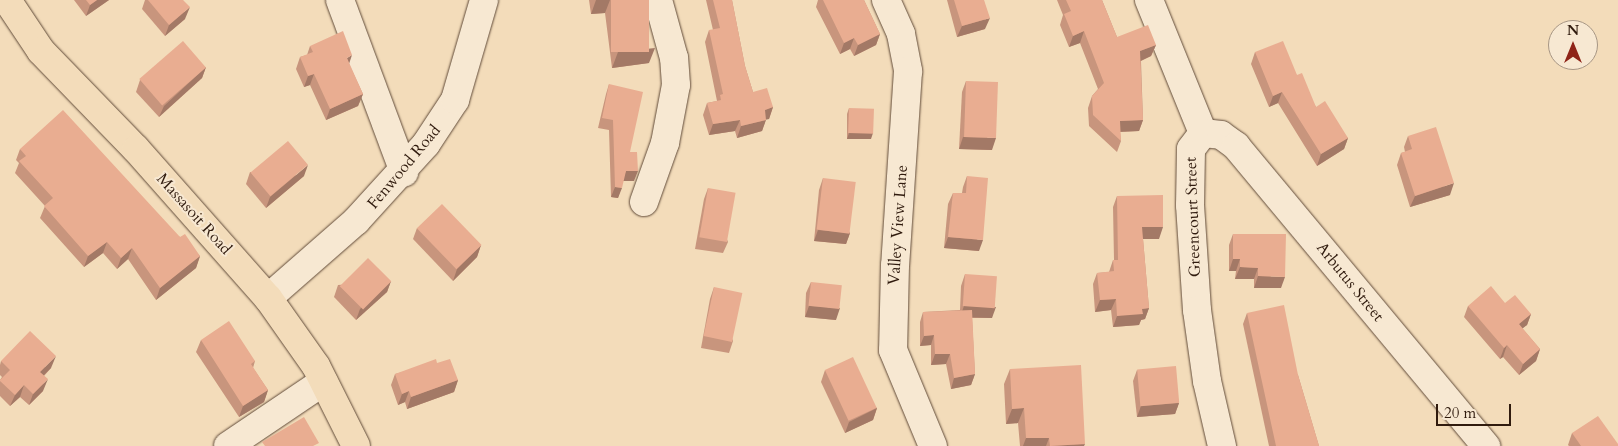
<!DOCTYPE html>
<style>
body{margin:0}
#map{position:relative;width:1618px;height:446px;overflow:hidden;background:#f3dcba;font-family:Cardo,serif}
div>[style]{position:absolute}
.roads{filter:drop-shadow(0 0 1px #614b39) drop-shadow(0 0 1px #614b39)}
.minor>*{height:28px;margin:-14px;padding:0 14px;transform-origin:14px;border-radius:14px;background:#f7e8d2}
.major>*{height:28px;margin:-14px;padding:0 14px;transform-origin:14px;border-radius:14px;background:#f3dcba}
.wall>*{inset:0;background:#c8957d}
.shaded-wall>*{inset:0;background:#a37966}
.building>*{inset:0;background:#e9ad91;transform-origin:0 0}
span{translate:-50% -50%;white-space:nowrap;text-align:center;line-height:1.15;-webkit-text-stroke:4px #f7e8d2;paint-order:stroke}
.street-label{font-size:16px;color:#301b0e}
.north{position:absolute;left:1548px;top:20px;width:50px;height:50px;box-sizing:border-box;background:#f7e8d2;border:1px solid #a79684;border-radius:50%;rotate:0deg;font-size:14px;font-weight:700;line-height:20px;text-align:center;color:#301b0e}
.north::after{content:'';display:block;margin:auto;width:18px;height:22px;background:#8f2418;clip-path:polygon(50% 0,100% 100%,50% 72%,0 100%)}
.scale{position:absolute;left:1436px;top:404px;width:75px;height:22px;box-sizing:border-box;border:2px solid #301b0e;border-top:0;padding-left:6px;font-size:15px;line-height:18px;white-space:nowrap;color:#301b0e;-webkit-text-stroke:4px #f7e8d2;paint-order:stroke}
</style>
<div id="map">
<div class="roads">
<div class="minor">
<i style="left:340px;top:0;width:184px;rotate:69.6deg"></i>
<i style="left:886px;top:0;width:37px;rotate:66deg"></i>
<i style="left:901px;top:34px;width:38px;rotate:79deg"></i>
<i style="left:908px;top:71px;width:194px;rotate:93.8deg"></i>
<i style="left:895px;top:265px;width:85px;rotate:91.3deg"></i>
<i style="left:893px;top:350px;width:104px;rotate:67.4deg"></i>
<i style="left:1149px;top:0;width:144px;rotate:67.9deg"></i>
<i style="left:1203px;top:133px;width:20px;rotate:127deg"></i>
<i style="left:1191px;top:149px;width:56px;rotate:91deg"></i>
<i style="left:1190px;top:205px;width:105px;rotate:86.2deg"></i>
<i style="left:1197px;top:310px;width:72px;rotate:82deg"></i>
<i style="left:1207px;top:381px;width:67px;rotate:77deg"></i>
<i style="left:1203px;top:133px;width:18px;rotate:6deg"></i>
<i style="left:1221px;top:135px;width:19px;rotate:36deg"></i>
<i style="left:1236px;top:146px;width:391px;rotate:50.2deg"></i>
<i style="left:644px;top:202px;width:63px;rotate:-70.4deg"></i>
<i style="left:665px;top:143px;width:59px;rotate:-79.3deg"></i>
<i style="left:676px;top:85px;width:27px;rotate:-94deg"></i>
<i style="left:674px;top:58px;width:60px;rotate:-105.4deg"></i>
<i style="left:268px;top:298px;width:117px;rotate:-41.2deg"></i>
<i style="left:356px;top:221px;width:104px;rotate:-47.7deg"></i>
<i style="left:426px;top:144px;width:53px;rotate:-56.6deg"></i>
<i style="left:455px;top:100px;width:104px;rotate:-73.8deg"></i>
<i style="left:228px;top:446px;width:115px;rotate:-34deg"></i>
</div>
<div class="major">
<i style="left:7px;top:0;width:61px;rotate:56.3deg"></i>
<i style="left:41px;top:51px;width:136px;rotate:45.9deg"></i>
<i style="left:136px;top:149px;width:199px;rotate:48.5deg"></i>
<i style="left:268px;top:298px;width:83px;rotate:54.8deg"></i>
<i style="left:316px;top:366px;width:89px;rotate:63.4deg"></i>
</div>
</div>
<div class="wall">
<i style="clip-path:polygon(74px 0,109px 0,86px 16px)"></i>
<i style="clip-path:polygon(145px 0,183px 0,185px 19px,165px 36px,142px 9px)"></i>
<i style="clip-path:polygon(589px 0,649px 0,649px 63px,612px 68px,605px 13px,591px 14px)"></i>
<i style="clip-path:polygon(706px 0,732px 0,745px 66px,753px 92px,773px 107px,769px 119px,766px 119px,762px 131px,737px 138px,735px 131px,709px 135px,703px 115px,707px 103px,717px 101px,705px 42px,709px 30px,713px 30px)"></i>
<i style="clip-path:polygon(818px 0,864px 0,880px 34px,876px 45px,854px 56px,850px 49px,840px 54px,816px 7px)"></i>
<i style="clip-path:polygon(947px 0,984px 0,985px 29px,957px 37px)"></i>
<i style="clip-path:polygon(1057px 0,1102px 0,1117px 37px,1156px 45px,1151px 56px,1141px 61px,1143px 120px,1139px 131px,1120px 132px,1121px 141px,1117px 152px,1089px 126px,1088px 108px,1092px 96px,1098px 89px,1080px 43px,1069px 47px,1060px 25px,1063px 15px)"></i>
<i style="clip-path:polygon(310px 46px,349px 64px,363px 94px,358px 106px,326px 120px,310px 85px,304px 87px,296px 69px,300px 57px,307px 55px)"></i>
<i style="clip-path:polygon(1255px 52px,1297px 75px,1316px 107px,1348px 138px,1344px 149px,1317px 166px,1278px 103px,1269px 107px,1251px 64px)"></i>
<i style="clip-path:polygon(206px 67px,202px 78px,159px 117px,136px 92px,140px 80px)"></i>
<i style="clip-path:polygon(966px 81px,992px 150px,959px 149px,962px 92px)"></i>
<i style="clip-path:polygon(609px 84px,630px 152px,634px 181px,623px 181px,618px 198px,611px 197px,609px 130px,598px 128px,606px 94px)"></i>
<i style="clip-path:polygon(849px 108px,871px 139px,847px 139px,847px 114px)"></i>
<i style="clip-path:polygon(1408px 136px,1450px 195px,1410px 207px,1397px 165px,1401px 153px,1405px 152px,1404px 147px)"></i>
<i style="clip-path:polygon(20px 149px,180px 237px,200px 256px,196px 268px,156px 300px,128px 259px,117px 269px,103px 253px,84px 267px,40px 218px,45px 206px,15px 173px,19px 163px,16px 160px)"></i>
<i style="clip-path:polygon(250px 172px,304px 176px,266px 208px,246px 184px)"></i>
<i style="clip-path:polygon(967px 176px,979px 251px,944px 248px,948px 204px,953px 193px,962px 193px,963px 187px)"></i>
<i style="clip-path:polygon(823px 178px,850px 233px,846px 244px,814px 241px,819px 190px)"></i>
<i style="clip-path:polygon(708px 188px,728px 242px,723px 253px,695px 249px,704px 199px)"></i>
<i style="clip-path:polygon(1117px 196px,1159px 239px,1143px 239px,1149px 308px,1145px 319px,1141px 320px,1139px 325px,1113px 327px,1111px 310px,1095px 312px,1093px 284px,1097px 273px,1109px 272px,1113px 260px,1114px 260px,1113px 207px)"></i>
<i style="clip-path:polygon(417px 228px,481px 245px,477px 257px,453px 281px,413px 239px)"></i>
<i style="clip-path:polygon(1233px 234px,1281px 288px,1254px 288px,1254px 279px,1235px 279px,1236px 271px,1229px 271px,1229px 245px)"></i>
<i style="clip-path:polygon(965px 274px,992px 318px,972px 318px,975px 374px,971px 385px,951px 389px,946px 364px,931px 365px,931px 345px,920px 346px,920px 322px,923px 312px,960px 310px,961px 286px)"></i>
<i style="clip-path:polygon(391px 281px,387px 292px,356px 320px,334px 297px,338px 285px)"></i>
<i style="clip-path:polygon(811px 282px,836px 320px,805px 317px,806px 293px)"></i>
<i style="clip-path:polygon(714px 287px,733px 341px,729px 353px,701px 348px,710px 299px)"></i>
<i style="clip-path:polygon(1505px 303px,1531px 314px,1527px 325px,1522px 328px,1540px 349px,1536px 361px,1519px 375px,1503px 357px,1500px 359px,1464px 317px,1468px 306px)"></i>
<i style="clip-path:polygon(1247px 313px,1298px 375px,1319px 446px,1269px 446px,1243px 324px)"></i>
<i style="clip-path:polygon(201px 340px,255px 361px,253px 368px,268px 390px,264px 402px,239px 417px,196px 352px)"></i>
<i style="clip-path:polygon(1px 361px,51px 368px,44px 376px,43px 391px,29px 405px,20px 397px,10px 406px,0 396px,0 380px,2px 377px,0 375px,0 365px)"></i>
<i style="clip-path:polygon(437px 363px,458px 380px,454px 392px,407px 409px,405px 402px,398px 405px,391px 385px,395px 374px)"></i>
<i style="clip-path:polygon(1010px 369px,1084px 446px,1020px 446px,1018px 423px,1006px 424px,1004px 384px)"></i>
<i style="clip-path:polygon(825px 370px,877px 408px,873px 420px,845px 433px,821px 382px)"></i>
<i style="clip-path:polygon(1137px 370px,1179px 403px,1175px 414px,1137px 417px,1133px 381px)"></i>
<i style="clip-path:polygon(1572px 433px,1618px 446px,1569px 446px,1568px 445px)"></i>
</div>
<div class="shaded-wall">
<i style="clip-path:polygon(97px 0,109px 0,86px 16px,90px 5px)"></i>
<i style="clip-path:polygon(596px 0,610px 0,605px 13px,591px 14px)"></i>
<i style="clip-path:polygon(190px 7px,185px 19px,165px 36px,169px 25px)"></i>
<i style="clip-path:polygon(990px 18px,985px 29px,957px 37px,962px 26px)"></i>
<i style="clip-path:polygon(1084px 31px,1080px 43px,1069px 47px,1073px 36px)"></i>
<i style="clip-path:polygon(880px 34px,876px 45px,854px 56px,858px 45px)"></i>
<i style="clip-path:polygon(854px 38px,850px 49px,840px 54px,844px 43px)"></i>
<i style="clip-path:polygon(1156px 45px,1151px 56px,1136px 63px,1140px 51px)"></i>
<i style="clip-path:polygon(655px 48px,649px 63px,612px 68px,618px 52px)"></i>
<i style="clip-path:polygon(352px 55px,348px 67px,347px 58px)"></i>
<i style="clip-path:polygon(206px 67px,202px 78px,159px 117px,164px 106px)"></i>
<i style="clip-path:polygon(314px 74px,310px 85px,304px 87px,308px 76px)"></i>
<i style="clip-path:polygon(1282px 92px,1278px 103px,1269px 107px,1273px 96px)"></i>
<i style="clip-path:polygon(363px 94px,358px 106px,326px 120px,330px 109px)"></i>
<i style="clip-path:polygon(773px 107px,769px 119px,760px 121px,765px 110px)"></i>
<i style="clip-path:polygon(740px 120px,735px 131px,709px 135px,713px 124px)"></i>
<i style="clip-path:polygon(766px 120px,762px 131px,737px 138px,741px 126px)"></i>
<i style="clip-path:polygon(1143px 120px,1139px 131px,1115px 132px,1120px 121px)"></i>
<i style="clip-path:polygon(849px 133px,873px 133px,871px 139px,847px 139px)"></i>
<i style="clip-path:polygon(963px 137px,996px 138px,992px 150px,959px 149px)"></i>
<i style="clip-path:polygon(1348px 138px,1344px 149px,1317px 166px,1321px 154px)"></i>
<i style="clip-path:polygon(308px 165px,304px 176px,266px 208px,270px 197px)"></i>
<i style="clip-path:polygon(626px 171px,638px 171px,634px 181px,622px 181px)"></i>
<i style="clip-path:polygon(1454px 183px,1450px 195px,1410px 207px,1415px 196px)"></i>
<i style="clip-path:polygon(615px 187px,622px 188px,618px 198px,611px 197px)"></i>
<i style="clip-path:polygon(1142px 227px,1163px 227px,1159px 239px,1138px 239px)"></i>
<i style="clip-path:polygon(818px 230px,850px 233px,846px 244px,814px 241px)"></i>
<i style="clip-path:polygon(948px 237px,983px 240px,979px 251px,944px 248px)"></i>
<i style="clip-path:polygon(107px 242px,103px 253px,84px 267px,88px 256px)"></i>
<i style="clip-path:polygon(481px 245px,477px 257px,453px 281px,457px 269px)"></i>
<i style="clip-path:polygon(132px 248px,128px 259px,117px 269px,121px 258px)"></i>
<i style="clip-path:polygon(200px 256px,196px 268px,156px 300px,160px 288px)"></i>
<i style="clip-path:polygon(1233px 259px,1240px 259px,1236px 271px,1229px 271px)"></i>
<i style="clip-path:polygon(1240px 267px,1258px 268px,1254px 279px,1235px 279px)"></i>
<i style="clip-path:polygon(1258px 276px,1285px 277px,1281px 288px,1254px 288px)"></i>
<i style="clip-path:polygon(391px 281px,387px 292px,356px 320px,360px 309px)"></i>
<i style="clip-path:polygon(1116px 299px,1111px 310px,1095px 312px,1100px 300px)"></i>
<i style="clip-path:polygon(809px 306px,840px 308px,836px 320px,805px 317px)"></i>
<i style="clip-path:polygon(964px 306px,996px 307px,992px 318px,960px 317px)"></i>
<i style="clip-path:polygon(1149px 308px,1145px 319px,1141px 320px,1139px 325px,1113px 327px,1117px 316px,1142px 309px)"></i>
<i style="clip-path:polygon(1531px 314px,1527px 325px,1514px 335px,1519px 324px)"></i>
<i style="clip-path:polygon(934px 335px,931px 345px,920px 346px,924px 336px)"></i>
<i style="clip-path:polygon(1507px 345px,1503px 357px,1500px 359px,1504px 348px)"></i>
<i style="clip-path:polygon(1540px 349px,1536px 361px,1519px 375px,1523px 364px)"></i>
<i style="clip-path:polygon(935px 354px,950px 354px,946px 364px,931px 365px)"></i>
<i style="clip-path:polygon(56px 356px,51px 368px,36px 383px,40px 372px)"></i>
<i style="clip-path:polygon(975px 374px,971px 385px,951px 389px,954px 378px)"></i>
<i style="clip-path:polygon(48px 379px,43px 391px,29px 405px,33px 394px)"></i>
<i style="clip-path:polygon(458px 380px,454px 392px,407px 409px,411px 397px)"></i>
<i style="clip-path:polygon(24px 385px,20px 397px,10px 406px,15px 395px)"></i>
<i style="clip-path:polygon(268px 390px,264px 402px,239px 417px,243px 406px)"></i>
<i style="clip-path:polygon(409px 391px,405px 402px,398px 405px,402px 394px)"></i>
<i style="clip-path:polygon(1179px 403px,1175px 414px,1137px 417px,1141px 406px)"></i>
<i style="clip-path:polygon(877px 408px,873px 420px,845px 433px,849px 422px)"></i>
<i style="clip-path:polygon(1024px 408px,1018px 423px,1006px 424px,1012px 409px)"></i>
<i style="clip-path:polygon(1026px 438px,1049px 438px,1046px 446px,1023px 446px)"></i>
<i style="clip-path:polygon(1085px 444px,1084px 446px,1050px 446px)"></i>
</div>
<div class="building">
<i style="clip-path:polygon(86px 0,97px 0,90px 5px)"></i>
<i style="clip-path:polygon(148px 0,183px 0,190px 7px,169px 25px)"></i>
<i style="left:611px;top:0;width:38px;height:52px"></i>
<i style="clip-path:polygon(713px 0,732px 0,745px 66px,753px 92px,767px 88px,773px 107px,765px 110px,766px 120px,741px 126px,740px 120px,713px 124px,707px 103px,721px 100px,720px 95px,723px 94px,709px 30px,720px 28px)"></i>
<i style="clip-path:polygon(823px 0,864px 0,880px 34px,858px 45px,854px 38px,844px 43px)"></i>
<i style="clip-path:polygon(954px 0,984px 0,990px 18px,962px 26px)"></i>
<i style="clip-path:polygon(1066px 0,1102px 0,1117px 37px,1148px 25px,1156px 45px,1140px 51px,1143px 120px,1120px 121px,1121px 141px,1093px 115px,1092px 96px,1104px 83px,1084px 31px,1073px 36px,1064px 14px,1071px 11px)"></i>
<i style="clip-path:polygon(343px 31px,352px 55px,347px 58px,363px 94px,330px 109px,314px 74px,308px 76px,300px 57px,313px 52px,310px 46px)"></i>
<i style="left:183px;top:41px;width:35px;height:58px;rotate:49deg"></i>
<i style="clip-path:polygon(1283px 41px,1297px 75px,1302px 73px,1316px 107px,1325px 101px,1348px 138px,1321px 154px,1282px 92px,1273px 96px,1255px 52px)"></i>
<i style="left:966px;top:81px;width:32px;height:56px;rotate:2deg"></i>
<i style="clip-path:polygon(609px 84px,643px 92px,630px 152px,637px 152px,638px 171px,626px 171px,622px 188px,615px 187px,613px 120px,602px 118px)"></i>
<i style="left:849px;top:108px;width:25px;height:25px;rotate:2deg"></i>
<i style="clip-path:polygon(63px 110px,180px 237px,185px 234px,200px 256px,160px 288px,132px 248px,121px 258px,107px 242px,88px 256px,44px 206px,53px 198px,19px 161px,26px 156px,20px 149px)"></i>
<i style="clip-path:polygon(1436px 127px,1454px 183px,1415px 196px,1401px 153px,1412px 149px,1408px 136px)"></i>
<i style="left:288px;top:141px;width:31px;height:49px;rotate:50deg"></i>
<i style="clip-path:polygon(967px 176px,988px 178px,983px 240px,948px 237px,953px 193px,966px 193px)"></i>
<i style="left:823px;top:178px;width:33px;height:52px;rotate:7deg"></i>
<i style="left:708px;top:188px;width:28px;height:50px;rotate:10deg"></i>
<i style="clip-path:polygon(1163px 195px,1163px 227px,1142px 227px,1149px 308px,1142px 309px,1143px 314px,1117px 316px,1116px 299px,1100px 300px,1097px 273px,1114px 271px,1113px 260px,1118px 260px,1117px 196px)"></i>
<i style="left:442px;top:204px;width:57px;height:35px;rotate:46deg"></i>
<i style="clip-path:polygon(1233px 234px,1286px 234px,1285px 277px,1258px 276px,1258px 268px,1240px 267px,1240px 259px,1233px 259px)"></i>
<i style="left:368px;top:258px;width:33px;height:40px;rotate:45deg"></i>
<i style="left:965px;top:274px;width:32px;height:32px;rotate:4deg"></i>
<i style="left:811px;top:282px;width:31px;height:24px;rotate:6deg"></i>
<i style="clip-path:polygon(1491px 286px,1505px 303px,1515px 295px,1531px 314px,1519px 324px,1540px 349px,1523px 364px,1507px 345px,1504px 348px,1468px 306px)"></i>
<i style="left:714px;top:287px;width:29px;height:50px;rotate:12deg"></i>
<i style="clip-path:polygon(1284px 305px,1298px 375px,1319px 446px,1276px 446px,1247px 313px)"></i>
<i style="clip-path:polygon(972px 310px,975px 374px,954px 378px,950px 354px,935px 354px,934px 335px,924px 336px,923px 312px)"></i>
<i style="clip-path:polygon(229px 321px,255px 361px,251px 364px,268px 390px,243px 406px,201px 340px)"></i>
<i style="clip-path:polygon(30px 331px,56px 356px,40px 372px,48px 379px,33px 394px,24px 385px,15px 395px,0 381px,0 380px,10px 370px,1px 361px)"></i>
<i style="left:853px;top:357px;width:56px;height:31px;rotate:65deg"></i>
<i style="clip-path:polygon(436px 359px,437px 363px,450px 359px,458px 380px,411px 397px,409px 391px,402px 394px,395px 374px)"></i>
<i style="clip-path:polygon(1081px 365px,1085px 444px,1050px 446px,1049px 438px,1026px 438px,1024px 408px,1012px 409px,1010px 369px)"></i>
<i style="left:1176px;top:366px;width:37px;height:39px;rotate:85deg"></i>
<i style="clip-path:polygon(1598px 416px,1618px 444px,1618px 446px,1581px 446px,1572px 433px)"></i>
<i style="clip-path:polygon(304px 417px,319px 443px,313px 446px,265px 446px,262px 442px)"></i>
</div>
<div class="street-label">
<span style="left:404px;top:167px;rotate:-50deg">Fenwood Road</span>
<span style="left:194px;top:214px;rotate:48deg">Massasoit Road</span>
<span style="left:1193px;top:217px;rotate:-92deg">Greencourt Street</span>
<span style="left:898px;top:225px;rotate:-86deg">Valley View Lane</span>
<span style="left:1350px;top:282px;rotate:51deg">Arbutus Street</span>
</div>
<div class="north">N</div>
<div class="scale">20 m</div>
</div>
